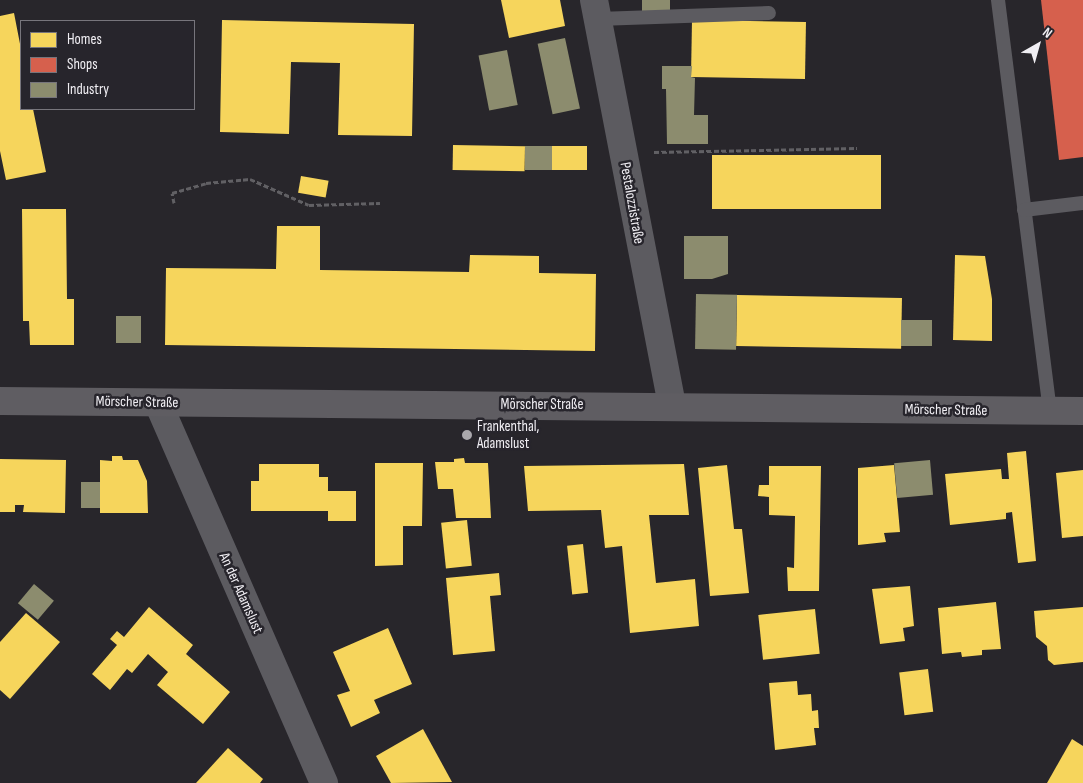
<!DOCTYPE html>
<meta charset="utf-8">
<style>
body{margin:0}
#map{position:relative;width:1083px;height:783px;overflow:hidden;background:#28262b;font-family:"Sofia Sans Condensed",sans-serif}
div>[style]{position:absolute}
.homes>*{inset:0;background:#f6d55c;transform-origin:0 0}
.shops>*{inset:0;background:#d6604d}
.industry>*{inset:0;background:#8c8c6e;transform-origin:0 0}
.path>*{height:3px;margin-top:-1.5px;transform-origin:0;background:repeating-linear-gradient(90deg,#616064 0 5px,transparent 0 7.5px)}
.lane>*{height:14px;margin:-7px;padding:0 7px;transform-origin:7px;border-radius:7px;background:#5c5b60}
.street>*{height:28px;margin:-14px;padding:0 14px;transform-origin:14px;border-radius:14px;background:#5c5b60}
.secondary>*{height:28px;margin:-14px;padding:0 14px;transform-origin:14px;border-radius:14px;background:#5f5d62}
.dots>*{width:14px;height:14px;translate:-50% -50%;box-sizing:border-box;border:2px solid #27252c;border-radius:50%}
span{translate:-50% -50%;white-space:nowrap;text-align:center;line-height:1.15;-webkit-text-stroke:5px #27252c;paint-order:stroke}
.street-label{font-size:15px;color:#f0eef3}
.poi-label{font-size:15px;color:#f0eef3}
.left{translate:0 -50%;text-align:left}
.legend{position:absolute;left:20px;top:20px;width:175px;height:90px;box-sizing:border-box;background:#27252c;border:1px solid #77757c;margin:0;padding:6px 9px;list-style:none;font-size:15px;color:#f0eef3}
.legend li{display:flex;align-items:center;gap:10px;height:25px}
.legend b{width:25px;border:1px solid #77757c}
.north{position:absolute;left:1013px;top:20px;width:50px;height:50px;-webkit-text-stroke:4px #27252c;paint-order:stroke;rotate:38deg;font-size:14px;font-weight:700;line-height:20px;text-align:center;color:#f0eef3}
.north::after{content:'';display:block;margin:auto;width:18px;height:22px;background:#f0eef3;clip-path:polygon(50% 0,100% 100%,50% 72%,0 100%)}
</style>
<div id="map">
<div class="homes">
<i style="clip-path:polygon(501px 0,560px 0,565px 26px,509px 38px)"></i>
<i style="clip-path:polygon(14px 13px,21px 49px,21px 109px,33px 109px,46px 172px,6px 180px,0 151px,0 16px)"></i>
<i style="clip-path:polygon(222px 20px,414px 24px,412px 136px,338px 135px,340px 63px,291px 62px,289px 134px,220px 132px)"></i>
<i style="left:692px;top:20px;width:114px;height:57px;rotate:1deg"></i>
<i style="left:453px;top:145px;width:72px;height:25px;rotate:1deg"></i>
<i style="left:552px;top:146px;width:35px;height:24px"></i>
<i style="left:712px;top:155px;width:169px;height:54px"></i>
<i style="left:301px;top:176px;width:28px;height:17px;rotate:10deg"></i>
<i style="clip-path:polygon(22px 209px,66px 209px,67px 299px,74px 299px,74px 345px,30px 345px,29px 321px,23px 321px)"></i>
<i style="clip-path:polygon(277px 226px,320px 226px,320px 270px,469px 272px,470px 255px,539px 256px,539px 273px,596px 274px,595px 351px,165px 345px,166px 268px,276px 269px)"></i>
<i style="clip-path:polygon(955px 255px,985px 256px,992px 299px,992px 341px,953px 340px)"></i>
<i style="left:737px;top:295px;width:165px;height:51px;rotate:1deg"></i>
<i style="clip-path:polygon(1026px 451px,1036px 561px,1018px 563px,1012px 512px,1006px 513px,1006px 519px,950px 525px,945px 474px,1001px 469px,1002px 479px,1009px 479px,1007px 453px)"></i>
<i style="clip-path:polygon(112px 456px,122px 456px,123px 460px,138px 460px,147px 481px,148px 513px,100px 513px,100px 460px,112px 461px)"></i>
<i style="clip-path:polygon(464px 458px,465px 463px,488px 463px,491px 518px,456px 518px,453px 489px,438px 489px,435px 462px,454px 462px,454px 459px)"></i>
<i style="clip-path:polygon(0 459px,66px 460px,65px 513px,23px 512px,24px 505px,15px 505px,15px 512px,0 512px)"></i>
<i style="clip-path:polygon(375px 463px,423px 463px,422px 526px,403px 526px,403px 565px,375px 566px)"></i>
<i style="clip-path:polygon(259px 464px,319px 464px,319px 477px,328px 477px,328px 491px,356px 491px,356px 521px,328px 521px,328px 511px,251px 511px,251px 481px,259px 481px)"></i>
<i style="clip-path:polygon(684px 464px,689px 515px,649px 515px,656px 583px,695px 579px,699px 626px,630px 633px,622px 546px,605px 548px,601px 510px,528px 511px,524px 466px)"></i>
<i style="clip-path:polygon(727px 465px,734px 529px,742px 529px,749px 593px,710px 596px,698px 468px)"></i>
<i style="clip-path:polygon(894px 465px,900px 532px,884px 533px,886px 542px,858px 545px,858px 468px)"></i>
<i style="clip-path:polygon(769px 466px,821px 466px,819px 591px,788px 591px,787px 567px,794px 568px,795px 516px,769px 515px,769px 497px,758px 496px,759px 485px,769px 485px)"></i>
<i style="clip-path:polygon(1083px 470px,1083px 536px,1062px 538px,1056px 473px)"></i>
<i style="left:467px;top:520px;width:46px;height:26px;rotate:84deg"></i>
<i style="left:583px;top:544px;width:49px;height:16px;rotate:84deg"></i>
<i style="clip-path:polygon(499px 573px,501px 595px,490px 596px,495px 651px,453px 655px,446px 578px)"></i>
<i style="clip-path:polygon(910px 586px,914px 626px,903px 628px,905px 641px,880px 644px,872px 589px)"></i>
<i style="clip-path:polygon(996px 602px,1001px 649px,982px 650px,982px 655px,962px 657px,961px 652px,942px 654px,938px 608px)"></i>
<i style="clip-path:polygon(149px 607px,193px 645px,186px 654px,230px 692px,203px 724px,157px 685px,168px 672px,148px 654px,132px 673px,127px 669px,110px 690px,92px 674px,117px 645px,110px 639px,117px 631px,124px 637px)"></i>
<i style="clip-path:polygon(1083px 607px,1083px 662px,1054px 665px,1048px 660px,1047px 646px,1036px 637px,1034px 611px)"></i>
<i style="left:815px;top:609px;width:45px;height:57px;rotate:84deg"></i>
<i style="clip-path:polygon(26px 613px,60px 642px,10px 699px,0 690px,0 642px)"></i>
<i style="clip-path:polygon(388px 628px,412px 684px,374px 700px,380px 713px,351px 727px,337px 695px,350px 691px,333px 652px)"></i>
<i style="left:928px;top:669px;width:43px;height:29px;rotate:83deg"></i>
<i style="clip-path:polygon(797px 681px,798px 695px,811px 694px,812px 711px,818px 710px,819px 728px,814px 728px,816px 745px,775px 750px,769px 683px)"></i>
<i style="clip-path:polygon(423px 729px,452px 782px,391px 783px,376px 756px)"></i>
<i style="clip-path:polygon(1072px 739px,1083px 746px,1083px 783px,1047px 783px)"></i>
<i style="clip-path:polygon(228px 748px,263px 779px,260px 783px,196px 783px)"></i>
</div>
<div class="shops">
<i style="clip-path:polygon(1041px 0,1083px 0,1083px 157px,1059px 160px)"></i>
</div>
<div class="industry">
<i style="left:642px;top:0;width:28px;height:11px"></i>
<i style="left:565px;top:38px;width:72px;height:28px;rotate:78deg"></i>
<i style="left:507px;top:50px;width:56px;height:29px;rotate:79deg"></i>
<i style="clip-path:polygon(662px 66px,692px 66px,691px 77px,695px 78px,694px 115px,708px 115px,708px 144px,667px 144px,666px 89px,662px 89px)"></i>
<i style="left:525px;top:146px;width:27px;height:24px"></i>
<i style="clip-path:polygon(684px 236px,728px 236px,728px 274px,712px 279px,684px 279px)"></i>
<i style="left:696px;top:294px;width:41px;height:55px;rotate:1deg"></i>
<i style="left:116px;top:316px;width:25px;height:27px"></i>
<i style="left:901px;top:320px;width:31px;height:26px"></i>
<i style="left:930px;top:460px;width:35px;height:36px;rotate:85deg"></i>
<i style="left:81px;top:482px;width:19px;height:26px"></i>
<i style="left:34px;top:584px;width:26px;height:25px;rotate:40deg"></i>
</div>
<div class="path">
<i style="left:654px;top:152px;width:203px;rotate:-1.1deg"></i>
<i style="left:174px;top:203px;width:10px;rotate:-101deg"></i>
<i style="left:172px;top:193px;width:35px;rotate:-16deg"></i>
<i style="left:206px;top:183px;width:44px;rotate:-5.2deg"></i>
<i style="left:250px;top:179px;width:64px;rotate:23.8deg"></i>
<i style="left:309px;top:205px;width:71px;rotate:-1.6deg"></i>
</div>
<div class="lane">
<i style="left:998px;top:0;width:414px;rotate:82.8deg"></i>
<i style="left:598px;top:19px;width:171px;rotate:-2deg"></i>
<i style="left:1024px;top:210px;width:59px;rotate:-6.8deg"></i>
</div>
<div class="street">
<i style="left:594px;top:0;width:413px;rotate:79.1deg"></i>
<i style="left:158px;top:403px;width:415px;rotate:66.4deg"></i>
</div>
<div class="secondary">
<i style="left:0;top:401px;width:1083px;rotate:0.53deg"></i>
</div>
<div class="dots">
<i style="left:467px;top:435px;background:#aaa8ad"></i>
</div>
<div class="street-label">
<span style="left:632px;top:203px;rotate:80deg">Pestalozzistraße</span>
<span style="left:137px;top:402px;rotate:1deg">Mörscher Straße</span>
<span style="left:542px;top:405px">Mörscher Straße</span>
<span style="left:946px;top:410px;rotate:1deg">Mörscher Straße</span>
<span style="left:241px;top:593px;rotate:66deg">An der Adamslust</span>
</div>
<div class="poi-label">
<span class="left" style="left:477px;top:435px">Frankenthal,<br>Adamslust</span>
</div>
<ul class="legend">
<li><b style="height:14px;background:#f6d55c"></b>Homes</li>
<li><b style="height:14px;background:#d6604d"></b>Shops</li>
<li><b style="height:14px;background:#8c8c6e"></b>Industry</li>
</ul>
<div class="north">N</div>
</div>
